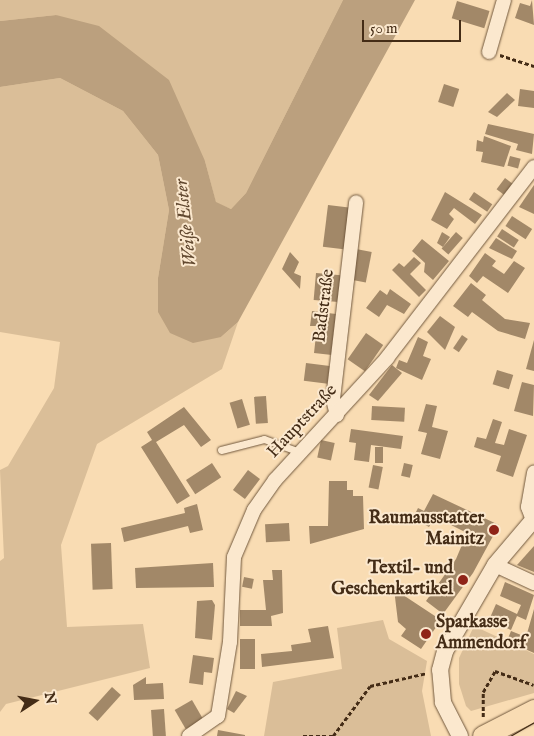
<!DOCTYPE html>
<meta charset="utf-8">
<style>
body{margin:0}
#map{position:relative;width:534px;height:736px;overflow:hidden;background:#f9dcb3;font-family:"IM FELL English",serif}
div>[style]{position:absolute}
.green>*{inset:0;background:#dabe98}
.water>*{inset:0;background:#bba07e}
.building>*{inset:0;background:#a28868;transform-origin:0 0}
.path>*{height:2.5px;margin-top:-1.25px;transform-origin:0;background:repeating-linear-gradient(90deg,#442c16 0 4px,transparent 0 6.5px)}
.roads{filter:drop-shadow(0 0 1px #71583d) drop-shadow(0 0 1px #71583d)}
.service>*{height:7px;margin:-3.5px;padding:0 3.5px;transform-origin:3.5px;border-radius:3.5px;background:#fbe8ce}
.minor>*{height:14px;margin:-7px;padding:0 7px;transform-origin:7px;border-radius:7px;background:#fbe8ce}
.tertiary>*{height:16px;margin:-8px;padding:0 8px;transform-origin:8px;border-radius:8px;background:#fbe8ce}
.primary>*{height:21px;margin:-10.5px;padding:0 10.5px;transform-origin:10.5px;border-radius:10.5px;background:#f9dcb3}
.tram>*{height:1px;margin:-0.5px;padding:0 0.5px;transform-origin:0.5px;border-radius:0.5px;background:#442c16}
.dots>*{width:14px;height:14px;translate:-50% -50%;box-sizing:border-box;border:2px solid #fbe8ce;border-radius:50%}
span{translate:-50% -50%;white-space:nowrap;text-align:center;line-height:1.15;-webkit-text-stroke:4px #fbe8ce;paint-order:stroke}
.street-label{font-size:18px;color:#442c16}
.poi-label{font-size:18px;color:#442c16;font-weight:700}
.right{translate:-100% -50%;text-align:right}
.left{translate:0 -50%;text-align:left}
.water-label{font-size:19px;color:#624930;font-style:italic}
.north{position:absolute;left:10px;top:676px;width:50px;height:50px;-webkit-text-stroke:4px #fbe8ce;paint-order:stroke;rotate:79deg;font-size:14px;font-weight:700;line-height:20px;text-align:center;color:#442c16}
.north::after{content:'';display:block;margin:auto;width:18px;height:22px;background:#442c16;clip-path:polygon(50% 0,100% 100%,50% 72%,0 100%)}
.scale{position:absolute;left:362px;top:20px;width:99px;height:22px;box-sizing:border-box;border:2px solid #442c16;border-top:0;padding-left:6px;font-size:15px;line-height:18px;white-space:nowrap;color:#442c16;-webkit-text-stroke:4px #fbe8ce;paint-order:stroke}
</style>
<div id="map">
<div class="green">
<i style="clip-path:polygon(0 0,343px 0,246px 193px,231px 209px,216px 203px,205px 161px,56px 15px,0 21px)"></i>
<i style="clip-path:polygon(60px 78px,123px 111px,158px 155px,169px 210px,158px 278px,221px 337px,238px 322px,222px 369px,97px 444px,61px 545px,67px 627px,143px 624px,150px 668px,6px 704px,0 712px,0 561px,4px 558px,0 470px,8px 466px,54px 388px,60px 342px,0 332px,0 87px)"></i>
<i style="clip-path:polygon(383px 620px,389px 639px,427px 661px,422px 691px,431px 736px,264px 736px,273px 682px,342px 669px,337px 628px)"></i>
<i style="clip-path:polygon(474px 626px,534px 654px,534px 693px,471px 711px,466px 706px,459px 684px,459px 658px)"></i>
</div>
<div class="water">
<i style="clip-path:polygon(343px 0,415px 0,238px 322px,221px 337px,193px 343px,170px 333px,158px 312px,158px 278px,169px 210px,158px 155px,123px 111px,60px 78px,0 87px,0 21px,56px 15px,99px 26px,169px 80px,205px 161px,216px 202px,231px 209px,246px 193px)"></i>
</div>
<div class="building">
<i style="clip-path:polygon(532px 0,534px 25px,515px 18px,520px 3px,530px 6px)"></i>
<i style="left:457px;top:1px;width:34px;height:18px;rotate:17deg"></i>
<i style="left:444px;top:84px;width:16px;height:19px;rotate:18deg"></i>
<i style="clip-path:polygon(520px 89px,534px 91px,534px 108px,518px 106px)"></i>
<i style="clip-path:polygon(507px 93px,515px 100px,497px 117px,488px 112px)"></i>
<i style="clip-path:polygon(488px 124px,534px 134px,532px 154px,516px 150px,518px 144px,485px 134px)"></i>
<i style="clip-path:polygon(484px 136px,511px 146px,504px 167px,481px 162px,483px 152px,476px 151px,477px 140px,483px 142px)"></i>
<i style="left:510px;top:156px;width:11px;height:10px;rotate:15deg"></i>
<i style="left:505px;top:178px;width:10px;height:14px;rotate:37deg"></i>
<i style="clip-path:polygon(534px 185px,534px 214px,519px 207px)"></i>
<i style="clip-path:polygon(445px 192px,482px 215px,475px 224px,454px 208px,449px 214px,454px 219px,447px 229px,431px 220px)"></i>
<i style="left:474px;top:192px;width:22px;height:9px;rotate:34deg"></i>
<i style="left:328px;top:205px;width:23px;height:42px;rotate:7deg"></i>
<i style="left:512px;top:216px;width:24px;height:12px;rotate:33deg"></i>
<i style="left:502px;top:229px;width:20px;height:9px;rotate:33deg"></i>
<i style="clip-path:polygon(442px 232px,450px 237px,443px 247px,437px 243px)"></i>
<i style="left:456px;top:232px;width:9px;height:22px;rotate:41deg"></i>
<i style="clip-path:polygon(496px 238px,517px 251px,512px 259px,489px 248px)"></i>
<i style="clip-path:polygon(422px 239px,449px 261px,433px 280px,424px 272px,425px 263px,412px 251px)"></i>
<i style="left:356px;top:249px;width:16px;height:31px;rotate:11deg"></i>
<i style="clip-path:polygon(290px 252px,299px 262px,294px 273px,301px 276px,300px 289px,282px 269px)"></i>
<i style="clip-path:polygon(485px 253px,496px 261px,492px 266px,504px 274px,514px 261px,525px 268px,508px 293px,483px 276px,477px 283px,469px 276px)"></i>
<i style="clip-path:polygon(414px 257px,421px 263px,410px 274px,426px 290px,419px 297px,392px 270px,399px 263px,404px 267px)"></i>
<i style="left:316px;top:273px;width:25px;height:27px;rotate:5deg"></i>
<i style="clip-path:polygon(471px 283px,486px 295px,482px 300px,505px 319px,530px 323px,525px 339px,498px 331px,472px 312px,468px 317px,453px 306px)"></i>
<i style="clip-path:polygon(390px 289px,411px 304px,404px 314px,387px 305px,379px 317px,366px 308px,380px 290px,387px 295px)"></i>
<i style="clip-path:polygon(312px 311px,336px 314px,332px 355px,314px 353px,317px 326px,310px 326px)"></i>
<i style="clip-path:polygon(440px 316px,455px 327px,445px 350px,427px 332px)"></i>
<i style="left:366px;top:333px;width:21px;height:32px;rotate:35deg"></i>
<i style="left:462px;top:335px;width:7px;height:16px;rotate:34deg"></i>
<i style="clip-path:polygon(418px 337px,428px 342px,423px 356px,431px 359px,422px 380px,396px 368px,399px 360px,407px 363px)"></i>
<i style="clip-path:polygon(534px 340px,534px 371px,526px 369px)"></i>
<i style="left:306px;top:363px;width:24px;height:18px;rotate:7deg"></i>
<i style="clip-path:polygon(392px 365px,402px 373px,378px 401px,369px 395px)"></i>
<i style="left:497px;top:370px;width:17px;height:15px;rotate:17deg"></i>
<i style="clip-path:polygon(522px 382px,534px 385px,533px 416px,514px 411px)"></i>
<i style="left:266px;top:396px;width:27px;height:12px;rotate:86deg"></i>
<i style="left:242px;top:399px;width:27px;height:13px;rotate:73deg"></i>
<i style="clip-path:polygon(426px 404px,437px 406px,432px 427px,448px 431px,440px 459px,421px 454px,427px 433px,418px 431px)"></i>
<i style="left:372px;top:406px;width:33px;height:14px;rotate:3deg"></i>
<i style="clip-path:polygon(184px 407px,211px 440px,201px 447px,184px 425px,156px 442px,190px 496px,177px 504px,141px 447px,152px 440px,147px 432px)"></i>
<i style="clip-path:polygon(493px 419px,502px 422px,495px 443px,504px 445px,509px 429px,527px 435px,513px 477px,496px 471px,501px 456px,474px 447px,477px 437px,486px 439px)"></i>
<i style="clip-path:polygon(351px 429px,403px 436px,401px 449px,371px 445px,369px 462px,354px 460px,356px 443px,349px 442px)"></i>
<i style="left:321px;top:440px;width:14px;height:18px;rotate:12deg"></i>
<i style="left:375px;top:447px;width:8px;height:16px"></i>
<i style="left:212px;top:463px;width:17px;height:31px;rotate:57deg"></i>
<i style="left:404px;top:463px;width:9px;height:13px;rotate:13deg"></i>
<i style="left:373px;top:465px;width:10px;height:23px;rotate:11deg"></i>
<i style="left:248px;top:470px;width:15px;height:25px;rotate:37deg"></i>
<i style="clip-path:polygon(329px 481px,347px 481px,347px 490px,353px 490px,353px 496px,363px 496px,364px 529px,310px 544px,309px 526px,328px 526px)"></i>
<i style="clip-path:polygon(433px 494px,499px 525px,473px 573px,443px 614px,426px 601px,456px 559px,467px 533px,435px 517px,429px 527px,418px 521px,414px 516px,418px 508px,424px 511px)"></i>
<i style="clip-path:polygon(197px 504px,203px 530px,190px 533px,188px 526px,124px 542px,121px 528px,185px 513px,184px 508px)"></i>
<i style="left:289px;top:523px;width:18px;height:24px;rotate:87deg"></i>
<i style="left:111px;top:543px;width:46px;height:20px;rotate:88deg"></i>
<i style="clip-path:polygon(534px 546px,534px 572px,517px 565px)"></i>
<i style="clip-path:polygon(213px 563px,214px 587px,136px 588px,135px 568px)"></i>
<i style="clip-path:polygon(272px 570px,282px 570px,283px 613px,271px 616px,272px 626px,240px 626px,240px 610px,266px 610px,263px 580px,273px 580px)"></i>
<i style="left:244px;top:577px;width:10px;height:10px;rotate:11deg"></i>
<i style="clip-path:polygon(505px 582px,534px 595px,526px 620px,517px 616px,511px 630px,489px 620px,496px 604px,517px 614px,521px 605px,500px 596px)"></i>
<i style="clip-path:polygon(394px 589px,441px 620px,421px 649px,401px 636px,406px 629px,398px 622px)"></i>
<i style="clip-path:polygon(212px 600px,215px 605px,212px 640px,195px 638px,197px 601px)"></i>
<i style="clip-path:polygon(534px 609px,534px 653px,507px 641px,511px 631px,526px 637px)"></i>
<i style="clip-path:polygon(328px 626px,334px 658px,262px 667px,261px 654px,292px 651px,291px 645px,311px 642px,308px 629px)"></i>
<i style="left:240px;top:639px;width:15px;height:30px"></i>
<i style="clip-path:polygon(193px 655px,214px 658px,212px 673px,204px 672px,203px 685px,189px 683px)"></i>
<i style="clip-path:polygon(146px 677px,146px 684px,163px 683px,164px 699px,134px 700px,133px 685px)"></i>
<i style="left:112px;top:687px;width:12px;height:35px;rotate:42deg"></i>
<i style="clip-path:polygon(236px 691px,247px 696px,234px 713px,227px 709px)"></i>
<i style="left:192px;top:700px;width:22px;height:20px;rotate:60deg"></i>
<i style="left:164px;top:709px;width:27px;height:13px;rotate:86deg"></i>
<i style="clip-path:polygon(218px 730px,245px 735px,245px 736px,217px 736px)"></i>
</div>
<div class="path">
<i style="left:500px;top:55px;width:36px;rotate:18deg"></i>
<i style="left:483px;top:717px;width:25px;rotate:-90deg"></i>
<i style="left:483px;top:692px;width:24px;rotate:-60deg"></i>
<i style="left:495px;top:671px;width:41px;rotate:19.7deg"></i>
<i style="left:303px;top:736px;width:30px"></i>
<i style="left:333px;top:736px;width:62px;rotate:-53.5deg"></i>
<i style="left:370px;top:686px;width:58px;rotate:-12.8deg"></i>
</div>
<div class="roads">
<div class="service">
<i style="left:221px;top:450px;width:44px;rotate:-14.3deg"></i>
<i style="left:264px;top:439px;width:38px;rotate:20deg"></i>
</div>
<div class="minor">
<i style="left:489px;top:52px;width:54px;rotate:-73.9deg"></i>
<i style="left:337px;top:415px;width:16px;rotate:-104deg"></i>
<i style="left:333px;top:399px;width:198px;rotate:-83.3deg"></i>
<i style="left:533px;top:520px;width:14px;rotate:-111deg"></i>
<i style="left:528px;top:507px;width:35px;rotate:-80deg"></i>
<i style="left:495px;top:565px;width:43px;rotate:24.8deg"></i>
<i style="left:189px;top:736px;width:35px;rotate:-35deg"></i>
<i style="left:218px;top:716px;width:75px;rotate:-80.8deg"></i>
<i style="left:230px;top:642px;width:85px;rotate:-87.3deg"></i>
<i style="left:234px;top:557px;width:51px;rotate:-66.9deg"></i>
<i style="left:254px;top:510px;width:37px;rotate:-55deg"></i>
<i style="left:275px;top:480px;width:166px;rotate:-47.4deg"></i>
<i style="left:387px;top:358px;width:241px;rotate:-52.4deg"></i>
</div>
<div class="tertiary">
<i style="left:460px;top:736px;width:38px;rotate:-117deg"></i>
<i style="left:443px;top:702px;width:32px;rotate:-95deg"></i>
<i style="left:440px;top:670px;width:20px;rotate:-75deg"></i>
<i style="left:445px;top:651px;width:99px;rotate:-59.8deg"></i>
<i style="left:495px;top:565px;width:60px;rotate:-49.7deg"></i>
</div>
<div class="primary">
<i style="left:483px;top:736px;width:57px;rotate:-27deg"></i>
</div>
</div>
<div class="tram">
<i style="left:510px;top:736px;width:28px;rotate:-30deg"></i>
</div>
<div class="dots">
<i style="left:494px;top:530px;background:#8f2418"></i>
<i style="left:463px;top:580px;background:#8f2418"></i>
<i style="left:426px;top:634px;background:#8f2418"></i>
</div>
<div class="street-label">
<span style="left:325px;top:306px;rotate:-83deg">Badstraße</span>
<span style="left:303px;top:422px;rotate:-47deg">Hauptstraße</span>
</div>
<div class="poi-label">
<span class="right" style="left:484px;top:530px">Raumausstatter<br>Mainitz</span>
<span class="right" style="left:453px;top:580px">Textil- und<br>Geschenkartikel</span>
<span class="left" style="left:436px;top:634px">Sparkasse<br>Ammendorf</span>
</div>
<div class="water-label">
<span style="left:187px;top:223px;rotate:-96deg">Weiße Elster</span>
</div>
<div class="north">N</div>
<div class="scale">50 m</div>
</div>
